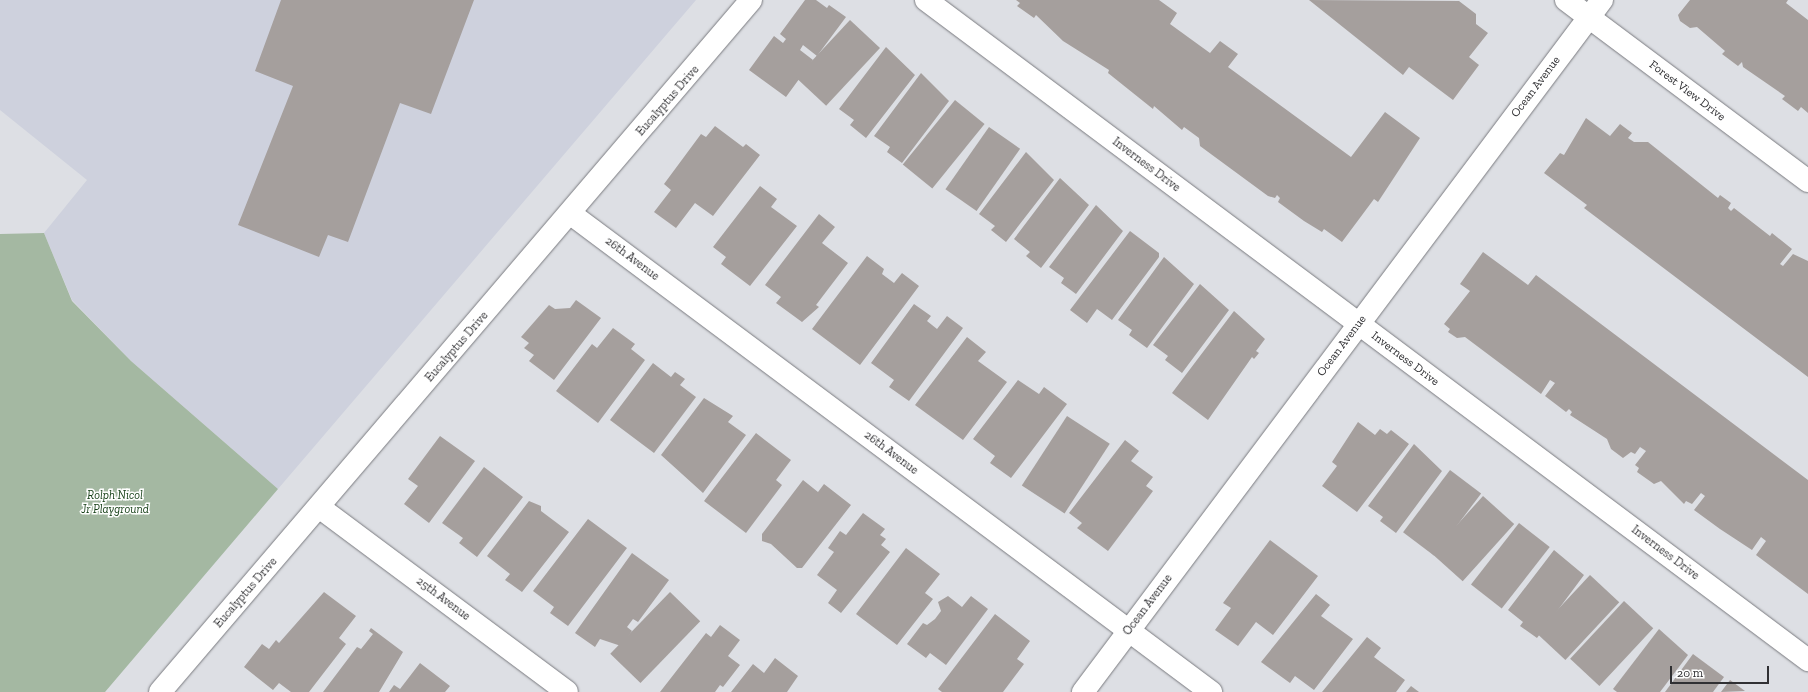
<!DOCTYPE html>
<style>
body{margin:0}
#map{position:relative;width:1808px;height:692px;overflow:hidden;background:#dddfe4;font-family:"Zilla Slab",serif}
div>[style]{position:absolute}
.built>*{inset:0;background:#ced1dd}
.green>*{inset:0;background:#a4b8a2}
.building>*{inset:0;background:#a59f9d;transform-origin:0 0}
.roads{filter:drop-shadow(0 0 1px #797a7f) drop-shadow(0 0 1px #797a7f)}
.minor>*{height:22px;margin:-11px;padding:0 11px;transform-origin:11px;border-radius:11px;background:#fff}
span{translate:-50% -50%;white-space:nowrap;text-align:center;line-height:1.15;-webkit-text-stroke:3px #fff;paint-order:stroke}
.street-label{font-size:12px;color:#303033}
.park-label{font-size:12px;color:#123d13;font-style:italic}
.scale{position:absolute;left:1670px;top:666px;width:99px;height:18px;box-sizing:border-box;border:2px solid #303033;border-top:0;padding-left:5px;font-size:12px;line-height:14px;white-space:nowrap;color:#303033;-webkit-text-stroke:3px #fff;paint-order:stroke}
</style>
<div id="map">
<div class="built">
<i style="clip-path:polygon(0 0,696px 0,278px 489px,131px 361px,72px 300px,44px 233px,87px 180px,0 110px)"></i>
</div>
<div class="green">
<i style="clip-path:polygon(44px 233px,72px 301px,131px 361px,278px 489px,105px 692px,0 692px,0 234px)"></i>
</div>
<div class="building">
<i style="clip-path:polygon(281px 0,474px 0,431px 114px,400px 103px,348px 242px,328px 235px,319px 257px,238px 225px,293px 86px,255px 71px)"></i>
<i style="clip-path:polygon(805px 0,816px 0,827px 8px,829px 5px,846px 17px,817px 56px,803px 45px,800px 50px,813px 60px,786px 97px,749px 70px,774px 36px,783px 43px,786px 39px,780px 34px)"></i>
<i style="clip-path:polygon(1016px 0,1159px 0,1177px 13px,1170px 24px,1210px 53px,1220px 41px,1238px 54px,1228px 67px,1351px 157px,1385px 112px,1420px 138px,1378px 202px,1374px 199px,1342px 242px,1324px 229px,1322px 232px,1304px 221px,1278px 202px,1280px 198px,1277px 195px,1275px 198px,1268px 196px,1200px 146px,1199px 138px,1184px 127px,1182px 130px,1154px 106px,1153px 109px,1108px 73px,1109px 70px,1063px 41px,1036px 15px,1034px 18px,1017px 6px,1020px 3px)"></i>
<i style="clip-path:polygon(1309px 0,1459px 1px,1476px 14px,1476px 24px,1488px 33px,1469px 57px,1479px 65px,1453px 100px,1409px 67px,1403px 75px)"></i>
<i style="clip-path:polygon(1690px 0,1788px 0,1786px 3px,1808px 20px,1808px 113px,1801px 107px,1798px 111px,1782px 99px,1785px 96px,1743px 67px,1742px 62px,1738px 66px,1722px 54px,1725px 51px,1697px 27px,1690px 28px,1680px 21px,1678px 15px)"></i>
<i style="left:850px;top:20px;width:41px;height:79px;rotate:43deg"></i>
<i style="clip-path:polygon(886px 47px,915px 75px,866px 138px,850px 125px,854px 120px,839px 109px)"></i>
<i style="clip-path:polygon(921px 73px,949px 101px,902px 163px,887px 152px,890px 147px,874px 136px)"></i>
<i style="left:955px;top:100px;width:38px;height:83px;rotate:39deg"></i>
<i style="clip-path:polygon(1586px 118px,1610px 136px,1620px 124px,1632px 133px,1628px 138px,1634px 142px,1648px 142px,1718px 198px,1720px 195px,1731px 203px,1728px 208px,1731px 211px,1734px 208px,1770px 236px,1772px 233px,1792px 249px,1780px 264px,1783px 266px,1793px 254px,1808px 261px,1808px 377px,1584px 208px,1587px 205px,1544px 173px,1560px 153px,1564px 155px)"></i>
<i style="clip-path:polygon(715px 126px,743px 147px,746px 144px,760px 155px,713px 216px,695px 203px,676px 228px,654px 212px,671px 190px,664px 184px,701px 134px,706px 137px)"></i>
<i style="left:989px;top:127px;width:38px;height:76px;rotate:35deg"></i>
<i style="clip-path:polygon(1026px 152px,1054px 180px,1006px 242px,991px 230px,995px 226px,979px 214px)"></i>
<i style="clip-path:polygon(1060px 178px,1089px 205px,1041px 268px,1026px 256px,1030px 252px,1014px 239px)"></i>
<i style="clip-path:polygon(760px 186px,777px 199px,771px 207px,797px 226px,750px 286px,721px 264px,726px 257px,713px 247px)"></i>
<i style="clip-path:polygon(1096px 205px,1123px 231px,1076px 294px,1061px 283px,1064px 278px,1049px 267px)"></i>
<i style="clip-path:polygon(819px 214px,835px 227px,822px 243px,848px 263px,816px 305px,819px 307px,802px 322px,776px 303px,781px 297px,765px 285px)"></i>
<i style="clip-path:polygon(1130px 231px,1159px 253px,1159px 257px,1112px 320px,1097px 309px,1087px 323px,1070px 310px)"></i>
<i style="clip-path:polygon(1483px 252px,1528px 285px,1536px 275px,1808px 480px,1808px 594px,1756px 555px,1766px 541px,1761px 537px,1752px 550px,1720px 529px,1694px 510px,1705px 496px,1701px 493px,1692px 504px,1686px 501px,1684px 504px,1661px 481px,1654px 484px,1637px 472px,1639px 468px,1635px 465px,1646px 451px,1640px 447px,1635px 454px,1631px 452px,1623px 458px,1611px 449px,1607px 439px,1570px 415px,1572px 412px,1569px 409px,1566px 412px,1545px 396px,1555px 383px,1550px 380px,1541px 394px,1465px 337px,1457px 338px,1448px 332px,1450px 329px,1444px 324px,1470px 291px,1460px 284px)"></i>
<i style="clip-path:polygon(867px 256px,884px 269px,882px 274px,894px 283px,902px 273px,919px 286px,860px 365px,812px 329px)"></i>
<i style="clip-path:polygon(1164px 257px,1194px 284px,1147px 348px,1129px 335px,1132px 330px,1118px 320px)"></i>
<i style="clip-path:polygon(1200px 284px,1229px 310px,1182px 373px,1165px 360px,1168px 356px,1153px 345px)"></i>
<i style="clip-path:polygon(576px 300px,601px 318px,554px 380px,529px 361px,534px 355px,524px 348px,529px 343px,521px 337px,549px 305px,555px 309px,570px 308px)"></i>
<i style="clip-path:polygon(914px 304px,931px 316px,927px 321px,937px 329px,947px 316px,963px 328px,909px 401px,889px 387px,894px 380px,871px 363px)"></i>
<i style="clip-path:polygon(1234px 311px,1265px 339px,1256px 351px,1259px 353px,1254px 359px,1252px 357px,1208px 420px,1172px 393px)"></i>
<i style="clip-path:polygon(613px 328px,635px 344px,631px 349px,645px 360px,598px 423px,556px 391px,592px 344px,597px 348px)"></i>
<i style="clip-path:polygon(967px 337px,986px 352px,978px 361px,1007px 382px,963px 440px,915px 405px)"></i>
<i style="clip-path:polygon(653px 363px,671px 377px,675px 372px,685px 379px,680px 385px,696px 397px,654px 453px,610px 420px)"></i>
<i style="clip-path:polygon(1018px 380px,1039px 394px,1044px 387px,1067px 404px,1011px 478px,990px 463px,995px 456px,973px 439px)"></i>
<i style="clip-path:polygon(704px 398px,733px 416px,728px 422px,746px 435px,703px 493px,661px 455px)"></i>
<i style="left:1067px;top:416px;width:51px;height:83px;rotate:33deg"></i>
<i style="clip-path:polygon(1358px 422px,1375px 435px,1380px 429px,1387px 434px,1391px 430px,1409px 444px,1357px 512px,1322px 486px,1337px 466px,1332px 462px)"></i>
<i style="clip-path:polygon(756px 433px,791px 460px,776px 480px,782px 485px,746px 533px,704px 501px)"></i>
<i style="clip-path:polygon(440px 436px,475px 461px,429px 523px,404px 504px,418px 486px,408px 479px)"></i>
<i style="clip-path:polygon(1125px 440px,1139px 451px,1131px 461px,1153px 477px,1146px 486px,1153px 491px,1108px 551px,1077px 528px,1082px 523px,1069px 513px)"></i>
<i style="clip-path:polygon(1414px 444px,1442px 471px,1396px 533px,1380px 521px,1383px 517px,1368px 506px)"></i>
<i style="clip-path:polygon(484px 467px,523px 497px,477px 557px,459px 543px,463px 538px,442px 523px)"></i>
<i style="left:1450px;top:470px;width:39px;height:78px;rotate:37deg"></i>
<i style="clip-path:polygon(803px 480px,818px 492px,824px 484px,851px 505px,802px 568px,797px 568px,771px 544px,762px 541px,762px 534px)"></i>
<i style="left:1483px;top:496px;width:42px;height:77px;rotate:42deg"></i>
<i style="clip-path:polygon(529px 501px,541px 506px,541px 511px,569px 532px,522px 592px,505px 580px,510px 574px,487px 556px)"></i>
<i style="clip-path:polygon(863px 513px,885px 529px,880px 535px,886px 539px,881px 545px,890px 552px,841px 613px,828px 603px,837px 590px,817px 575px,834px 552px,828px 548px,840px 531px,846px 535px)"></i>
<i style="clip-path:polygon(588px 519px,627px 548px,568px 626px,550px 613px,554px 607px,533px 591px)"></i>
<i style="left:1519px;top:523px;width:39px;height:78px;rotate:38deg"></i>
<i style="clip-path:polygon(1270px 540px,1318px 576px,1273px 635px,1256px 622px,1238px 646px,1215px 630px,1231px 608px,1223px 603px)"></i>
<i style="clip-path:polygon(906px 548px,940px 574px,925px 593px,933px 599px,897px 645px,856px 614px)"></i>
<i style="clip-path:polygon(1554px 550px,1584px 575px,1537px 638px,1520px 626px,1523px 622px,1508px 610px)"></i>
<i style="clip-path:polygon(632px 553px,669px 580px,638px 622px,633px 619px,627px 627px,632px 631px,621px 646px,600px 639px,595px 647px,575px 633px)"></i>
<i style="left:1590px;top:575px;width:40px;height:79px;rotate:43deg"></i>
<i style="clip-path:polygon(324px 592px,356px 616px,339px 638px,346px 644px,309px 692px,291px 692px,279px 683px,273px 690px,244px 667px,262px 644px,269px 649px,276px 640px,279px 643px)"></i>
<i style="left:670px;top:592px;width:42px;height:86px;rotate:44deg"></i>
<i style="clip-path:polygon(1316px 594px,1330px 605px,1321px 616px,1353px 639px,1314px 690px,1295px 676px,1290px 683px,1261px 662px)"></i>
<i style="clip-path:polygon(948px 596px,962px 607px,971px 596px,988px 609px,946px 665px,930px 653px,926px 658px,907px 644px,923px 623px,927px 625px,935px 619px,941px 611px,938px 602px)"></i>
<i style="left:1624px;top:601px;width:40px;height:79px;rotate:43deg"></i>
<i style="clip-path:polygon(995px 614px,1030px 641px,1017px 659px,1024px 664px,1003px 692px,942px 692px,938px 689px)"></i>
<i style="clip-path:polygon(720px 625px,740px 640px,728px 656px,740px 665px,723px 687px,720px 685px,715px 692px,660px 692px,706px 633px,711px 637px)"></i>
<i style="clip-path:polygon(371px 628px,403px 652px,379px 692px,323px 692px,357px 647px,361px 649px,373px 634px,369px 631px)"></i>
<i style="clip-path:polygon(1659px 629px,1688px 655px,1660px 692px,1617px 692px,1613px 689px)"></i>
<i style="clip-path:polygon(1367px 637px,1381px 648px,1374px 657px,1405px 680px,1396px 692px,1322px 692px)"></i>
<i style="clip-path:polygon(1693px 654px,1724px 677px,1713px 692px,1665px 692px)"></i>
<i style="clip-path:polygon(775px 658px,798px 676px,787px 692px,731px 692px,753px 664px,764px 673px)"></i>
<i style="clip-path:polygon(420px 663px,450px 686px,445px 692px,389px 692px,394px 685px,400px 689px)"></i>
<i style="clip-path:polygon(1730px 680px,1745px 691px,1721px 692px)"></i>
<i style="clip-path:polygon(1411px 686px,1419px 692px,1406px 692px)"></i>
</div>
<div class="roads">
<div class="minor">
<i style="left:926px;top:0;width:1102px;rotate:36.81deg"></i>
<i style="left:1566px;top:0;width:302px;rotate:36.8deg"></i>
<i style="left:571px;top:214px;width:799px;rotate:36.76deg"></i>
<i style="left:319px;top:507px;width:309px;rotate:36.7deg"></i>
<i style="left:160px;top:692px;width:910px;rotate:-49.5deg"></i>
<i style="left:1083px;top:692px;width:865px;rotate:-53.13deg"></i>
</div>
</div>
<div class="street-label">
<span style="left:1536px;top:87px;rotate:-53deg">Ocean Avenue</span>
<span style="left:1687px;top:91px;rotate:37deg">Forest View Drive</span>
<span style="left:668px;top:101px;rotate:-49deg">Eucalyptus Drive</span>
<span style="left:1146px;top:165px;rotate:37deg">Inverness Drive</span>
<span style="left:632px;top:259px;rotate:37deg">26th Avenue</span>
<span style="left:1342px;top:346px;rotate:-53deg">Ocean Avenue</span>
<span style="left:457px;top:347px;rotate:-49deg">Eucalyptus Drive</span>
<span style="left:1405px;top:359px;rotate:37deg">Inverness Drive</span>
<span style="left:891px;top:453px;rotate:37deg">26th Avenue</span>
<span style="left:1665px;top:553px;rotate:37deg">Inverness Drive</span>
<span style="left:246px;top:593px;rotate:-49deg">Eucalyptus Drive</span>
<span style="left:443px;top:599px;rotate:37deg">25th Avenue</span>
<span style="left:1148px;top:605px;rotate:-53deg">Ocean Avenue</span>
</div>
<div class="park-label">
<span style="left:115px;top:503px">Rolph Nicol<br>Jr Playground</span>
</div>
<div class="scale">20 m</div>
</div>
